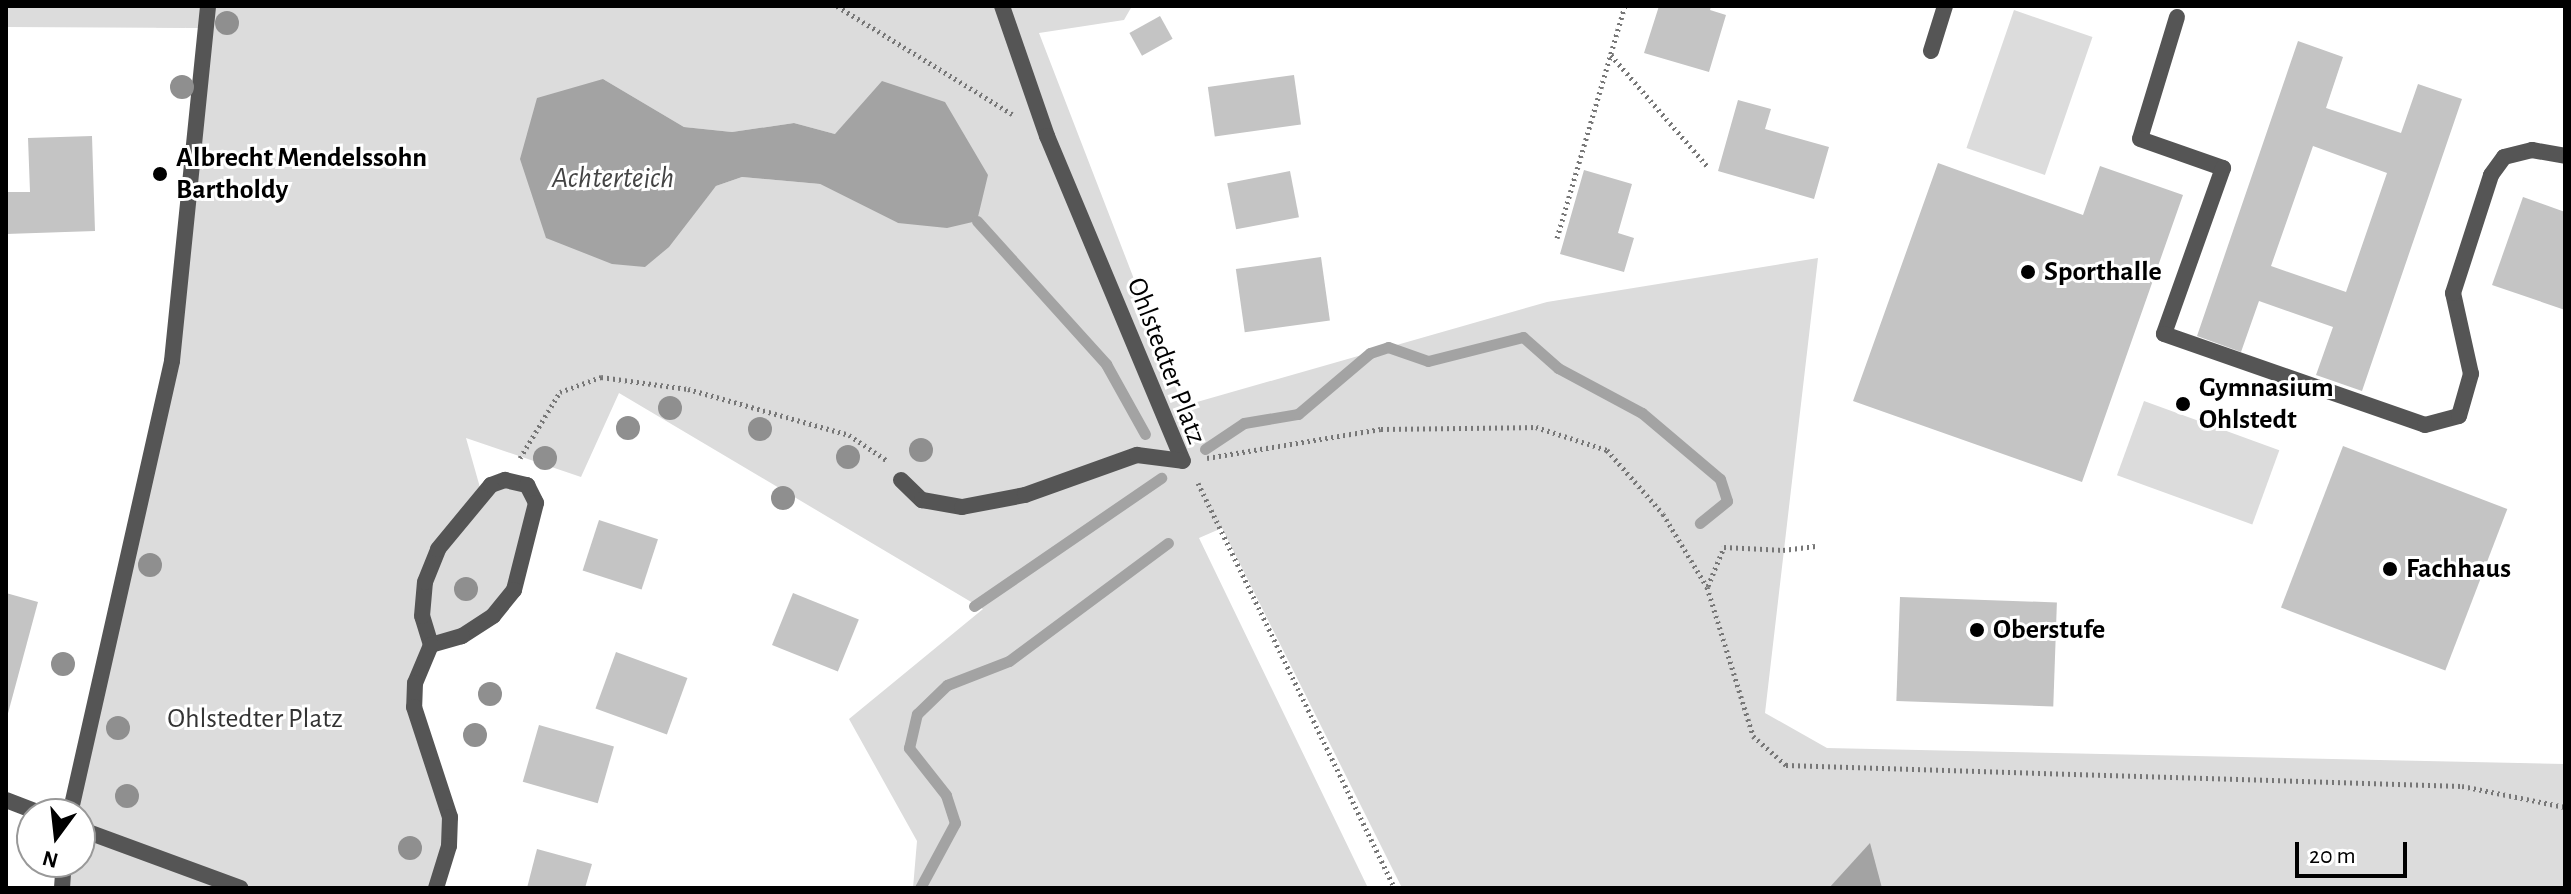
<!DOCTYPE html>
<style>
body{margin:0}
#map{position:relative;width:2571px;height:894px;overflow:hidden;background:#fff;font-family:"Alegreya Sans",sans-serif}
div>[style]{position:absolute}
.green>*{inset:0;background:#dcdcdc;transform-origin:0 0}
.water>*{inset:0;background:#a3a3a3}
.stream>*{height:11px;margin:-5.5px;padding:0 5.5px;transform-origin:5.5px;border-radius:5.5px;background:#a3a3a3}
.building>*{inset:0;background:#c4c4c4;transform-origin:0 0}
.path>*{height:5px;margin-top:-2.5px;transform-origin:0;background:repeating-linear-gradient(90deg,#777 0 2px,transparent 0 6px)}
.service>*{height:16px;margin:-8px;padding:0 8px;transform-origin:8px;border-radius:8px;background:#555}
.minor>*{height:16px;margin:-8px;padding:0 8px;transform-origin:8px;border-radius:8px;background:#555}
.trees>*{width:24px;height:24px;margin:-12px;border-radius:50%;background:#8f8f8f}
.dots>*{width:22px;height:22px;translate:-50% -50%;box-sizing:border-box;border:4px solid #fff;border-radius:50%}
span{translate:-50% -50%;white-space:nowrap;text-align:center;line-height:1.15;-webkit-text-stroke:6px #fff;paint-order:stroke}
.poi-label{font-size:28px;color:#000;font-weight:700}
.left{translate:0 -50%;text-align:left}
.street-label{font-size:28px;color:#000}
.park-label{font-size:28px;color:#333}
.water-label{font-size:30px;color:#444;font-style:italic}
.frame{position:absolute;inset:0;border:8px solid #000;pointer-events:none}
.north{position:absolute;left:16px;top:798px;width:80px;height:80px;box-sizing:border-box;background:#fff;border:2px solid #999;border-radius:50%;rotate:195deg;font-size:22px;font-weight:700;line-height:32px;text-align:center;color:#000}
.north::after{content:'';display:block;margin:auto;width:28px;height:36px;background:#000;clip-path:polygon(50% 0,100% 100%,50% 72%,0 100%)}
.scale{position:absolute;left:2295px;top:842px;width:112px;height:36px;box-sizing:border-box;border:4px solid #000;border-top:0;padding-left:10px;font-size:24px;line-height:28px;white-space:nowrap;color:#000;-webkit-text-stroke:6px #fff;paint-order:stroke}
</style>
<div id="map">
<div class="green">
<i style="clip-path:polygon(evenodd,6px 6px,1132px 6px,1124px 20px,1039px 33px,1183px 406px,1547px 302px,1818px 258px,1765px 713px,1827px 748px,2565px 764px,2565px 888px,1402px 888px,1222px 528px,1199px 538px,1368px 888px,913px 888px,917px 841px,849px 719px,983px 609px,619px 393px,581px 477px,466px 438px,481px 491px,515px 481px,536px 503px,514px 590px,493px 616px,431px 645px,415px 683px,450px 817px,436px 888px,62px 888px,64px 862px,80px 862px,80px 814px,70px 814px,172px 361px,205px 28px,6px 27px,6px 6px,603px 79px,684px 127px,732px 132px,794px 123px,835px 134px,898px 223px,820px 184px,742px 177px,716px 186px,692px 215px,603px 79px)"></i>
<i style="left:2014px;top:10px;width:83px;height:146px;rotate:19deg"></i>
<i style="left:2144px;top:401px;width:144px;height:79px;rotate:20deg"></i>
</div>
<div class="water">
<i style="clip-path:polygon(603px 79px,684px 127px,732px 132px,794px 123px,835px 134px,882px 81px,945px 102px,988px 175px,977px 221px,947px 228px,898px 223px,820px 184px,742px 177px,716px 186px,669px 247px,645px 267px,612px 264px,546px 238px,520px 159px,537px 98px)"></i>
<i style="clip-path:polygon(1870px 843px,1882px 888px,1829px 888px)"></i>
</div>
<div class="stream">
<i style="left:977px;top:221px;width:193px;rotate:47.9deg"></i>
<i style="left:1106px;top:364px;width:80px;rotate:60.9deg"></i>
<i style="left:1205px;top:449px;width:47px;rotate:-33.7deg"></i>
<i style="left:1244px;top:423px;width:55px;rotate:-9.5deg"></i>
<i style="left:1298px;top:414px;width:94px;rotate:-40.3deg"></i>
<i style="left:1370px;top:353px;width:19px;rotate:-18deg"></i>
<i style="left:1388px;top:347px;width:42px;rotate:19.3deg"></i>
<i style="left:1428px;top:361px;width:98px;rotate:-14.2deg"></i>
<i style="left:1523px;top:337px;width:47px;rotate:41.5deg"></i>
<i style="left:1558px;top:368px;width:95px;rotate:28.2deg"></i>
<i style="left:1642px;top:413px;width:102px;rotate:40.2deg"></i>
<i style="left:1720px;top:479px;width:23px;rotate:72deg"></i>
<i style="left:1727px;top:501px;width:35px;rotate:141deg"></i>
<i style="left:974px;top:606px;width:227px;rotate:-34.4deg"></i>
<i style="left:920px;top:888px;width:74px;rotate:-61.7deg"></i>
<i style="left:955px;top:823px;width:29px;rotate:-108deg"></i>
<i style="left:946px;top:795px;width:60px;rotate:-128.2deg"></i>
<i style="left:909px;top:748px;width:35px;rotate:-77deg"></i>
<i style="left:917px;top:714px;width:42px;rotate:-44deg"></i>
<i style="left:947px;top:685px;width:66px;rotate:-21.2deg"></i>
<i style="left:1009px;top:661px;width:198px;rotate:-36.6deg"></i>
</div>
<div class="building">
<i style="clip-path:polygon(1659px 6px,1711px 6px,1710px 10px,1726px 15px,1709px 72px,1644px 53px)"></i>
<i style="left:1160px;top:16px;width:26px;height:35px;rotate:61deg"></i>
<i style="clip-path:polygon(evenodd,2298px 41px,2343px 57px,2326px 108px,2401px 133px,2418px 84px,2462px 99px,2362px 391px,2316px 375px,2333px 327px,2259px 301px,2241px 352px,2197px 336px,2298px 41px,2313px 146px,2387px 173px,2346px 292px,2271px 266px,2313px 146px)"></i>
<i style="left:1294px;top:75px;width:50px;height:87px;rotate:82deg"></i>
<i style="clip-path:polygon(1738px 100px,1771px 109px,1765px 129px,1829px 147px,1814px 199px,1718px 171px)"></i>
<i style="clip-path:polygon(92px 136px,95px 231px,6px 234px,6px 192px,30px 192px,28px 138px)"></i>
<i style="clip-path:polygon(1938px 163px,2083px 215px,2100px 166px,2183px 195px,2082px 482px,1853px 401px)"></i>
<i style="clip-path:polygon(1584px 170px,1632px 184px,1618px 233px,1634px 238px,1624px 272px,1560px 254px)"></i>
<i style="left:1290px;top:171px;width:47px;height:64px;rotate:79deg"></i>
<i style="clip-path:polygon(2523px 197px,2565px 212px,2565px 310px,2492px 285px)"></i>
<i style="left:1321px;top:257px;width:64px;height:86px;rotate:82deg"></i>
<i style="left:2343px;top:446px;width:176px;height:173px;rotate:21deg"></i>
<i style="left:599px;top:520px;width:62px;height:53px;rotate:18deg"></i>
<i style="clip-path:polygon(6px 593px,38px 602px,7px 717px,6px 717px)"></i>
<i style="left:793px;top:593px;width:71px;height:56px;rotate:22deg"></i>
<i style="left:1900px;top:597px;width:157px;height:104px;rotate:2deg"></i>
<i style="left:616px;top:652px;width:76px;height:60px;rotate:20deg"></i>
<i style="left:539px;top:725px;width:78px;height:59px;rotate:16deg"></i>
<i style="clip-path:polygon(537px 849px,592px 864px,585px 888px,527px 888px)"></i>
</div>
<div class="path">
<i style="left:837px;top:6px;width:206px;rotate:31.7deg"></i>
<i style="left:1611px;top:55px;width:148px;rotate:49.1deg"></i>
<i style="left:1557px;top:238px;width:242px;rotate:-73.7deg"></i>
<i style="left:520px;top:458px;width:77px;rotate:-58.8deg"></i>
<i style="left:560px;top:392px;width:44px;rotate:-20.1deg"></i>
<i style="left:601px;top:377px;width:88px;rotate:7.9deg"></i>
<i style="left:688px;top:389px;width:167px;rotate:15.9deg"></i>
<i style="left:849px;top:435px;width:45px;rotate:34deg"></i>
<i style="left:1207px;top:458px;width:176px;rotate:-9.5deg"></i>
<i style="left:1381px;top:429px;width:155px;rotate:-0.7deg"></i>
<i style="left:1536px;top:427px;width:75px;rotate:17.9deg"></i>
<i style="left:1607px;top:450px;width:85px;rotate:48.8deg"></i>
<i style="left:1663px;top:514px;width:85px;rotate:58.9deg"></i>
<i style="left:1707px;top:587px;width:156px;rotate:72.8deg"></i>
<i style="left:1753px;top:736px;width:44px;rotate:41.3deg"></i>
<i style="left:1786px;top:765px;width:676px;rotate:1.78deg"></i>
<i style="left:2462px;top:786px;width:105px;rotate:11.5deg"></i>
<i style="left:1198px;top:483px;width:450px;rotate:64.1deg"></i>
<i style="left:1708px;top:586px;width:42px;rotate:-67.7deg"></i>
<i style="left:1724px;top:547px;width:59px;rotate:2.9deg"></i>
<i style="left:1783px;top:550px;width:33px;rotate:-7deg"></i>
</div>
<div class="service">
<i style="left:2177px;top:17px;width:127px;rotate:106.9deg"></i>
<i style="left:2140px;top:139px;width:88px;rotate:19.3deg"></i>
<i style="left:2223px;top:168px;width:176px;rotate:109.6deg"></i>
<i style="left:2164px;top:334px;width:276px;rotate:19.2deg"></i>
<i style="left:2425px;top:425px;width:35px;rotate:-15deg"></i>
<i style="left:2459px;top:416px;width:44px;rotate:-74.1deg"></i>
<i style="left:2471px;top:374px;width:83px;rotate:-102.5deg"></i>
<i style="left:2453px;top:293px;width:124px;rotate:-72.1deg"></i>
<i style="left:2491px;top:175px;width:22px;rotate:-54deg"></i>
<i style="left:2504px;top:157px;width:29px;rotate:-14deg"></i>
<i style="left:2532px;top:150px;width:34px;rotate:10deg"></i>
<i style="left:1931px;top:51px;width:47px;rotate:-72.7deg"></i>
</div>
<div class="minor">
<i style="left:1002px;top:6px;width:138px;rotate:70.9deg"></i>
<i style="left:1047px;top:136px;width:352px;rotate:67.3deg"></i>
<i style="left:901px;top:480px;width:29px;rotate:44deg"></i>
<i style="left:922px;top:500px;width:41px;rotate:9.9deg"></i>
<i style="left:962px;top:507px;width:64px;rotate:-10.8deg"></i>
<i style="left:1025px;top:495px;width:119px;rotate:-19.7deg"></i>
<i style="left:1137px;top:455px;width:46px;rotate:7.4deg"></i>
<i style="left:431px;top:645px;width:30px;rotate:-107deg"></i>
<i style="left:422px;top:616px;width:34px;rotate:-85deg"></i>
<i style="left:425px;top:582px;width:35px;rotate:-68deg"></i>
<i style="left:438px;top:549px;width:83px;rotate:-50.4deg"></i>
<i style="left:491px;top:485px;width:15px;rotate:-20deg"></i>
<i style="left:505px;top:480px;width:23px;rotate:13deg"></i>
<i style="left:527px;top:485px;width:20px;rotate:63deg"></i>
<i style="left:536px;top:503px;width:90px;rotate:104.2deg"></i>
<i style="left:514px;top:590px;width:33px;rotate:129deg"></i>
<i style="left:493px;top:616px;width:37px;rotate:147deg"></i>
<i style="left:462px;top:636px;width:32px;rotate:164deg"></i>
<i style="left:431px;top:645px;width:41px;rotate:112.8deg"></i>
<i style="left:415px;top:683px;width:24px;rotate:92deg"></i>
<i style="left:414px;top:707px;width:116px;rotate:71.9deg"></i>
<i style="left:450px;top:817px;width:29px;rotate:92deg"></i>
<i style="left:449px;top:846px;width:44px;rotate:107.2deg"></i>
<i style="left:6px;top:800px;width:39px;rotate:21deg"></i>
<i style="left:70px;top:814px;width:464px;rotate:-77.3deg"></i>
<i style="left:172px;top:361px;width:357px;rotate:-84.2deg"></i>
<i style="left:80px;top:829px;width:171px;rotate:20.2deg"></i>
<i style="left:62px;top:888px;width:26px;rotate:-86deg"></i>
</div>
<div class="trees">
<i style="left:227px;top:23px"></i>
<i style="left:182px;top:87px"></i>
<i style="left:670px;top:408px"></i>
<i style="left:628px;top:428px"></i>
<i style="left:760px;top:429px"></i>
<i style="left:921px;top:450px"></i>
<i style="left:848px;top:457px"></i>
<i style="left:545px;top:458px"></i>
<i style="left:783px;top:498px"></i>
<i style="left:150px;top:565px"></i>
<i style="left:466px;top:589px"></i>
<i style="left:63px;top:664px"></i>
<i style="left:490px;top:694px"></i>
<i style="left:118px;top:728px"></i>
<i style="left:475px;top:735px"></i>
<i style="left:127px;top:796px"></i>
<i style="left:410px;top:848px"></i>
</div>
<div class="dots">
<i style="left:160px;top:174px;background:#000"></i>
<i style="left:2028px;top:272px;background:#000"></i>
<i style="left:2183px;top:404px;background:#000"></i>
<i style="left:2390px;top:569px;background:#000"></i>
<i style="left:1977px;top:630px;background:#000"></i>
</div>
<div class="poi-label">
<span class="left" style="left:176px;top:174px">Albrecht Mendelssohn<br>Bartholdy</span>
<span class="left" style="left:2044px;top:272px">Sporthalle</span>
<span class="left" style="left:2199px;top:404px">Gymnasium<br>Ohlstedt</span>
<span class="left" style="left:2406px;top:569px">Fachhaus</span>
<span class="left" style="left:1993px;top:630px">Oberstufe</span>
</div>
<div class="street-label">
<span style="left:1166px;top:361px;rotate:69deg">Ohlstedter Platz</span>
</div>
<div class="park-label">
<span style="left:255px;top:719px">Ohlstedter Platz</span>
</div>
<div class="water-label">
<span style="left:613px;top:178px">Achterteich</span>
</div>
<div class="frame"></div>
<div class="north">N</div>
<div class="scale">20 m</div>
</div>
